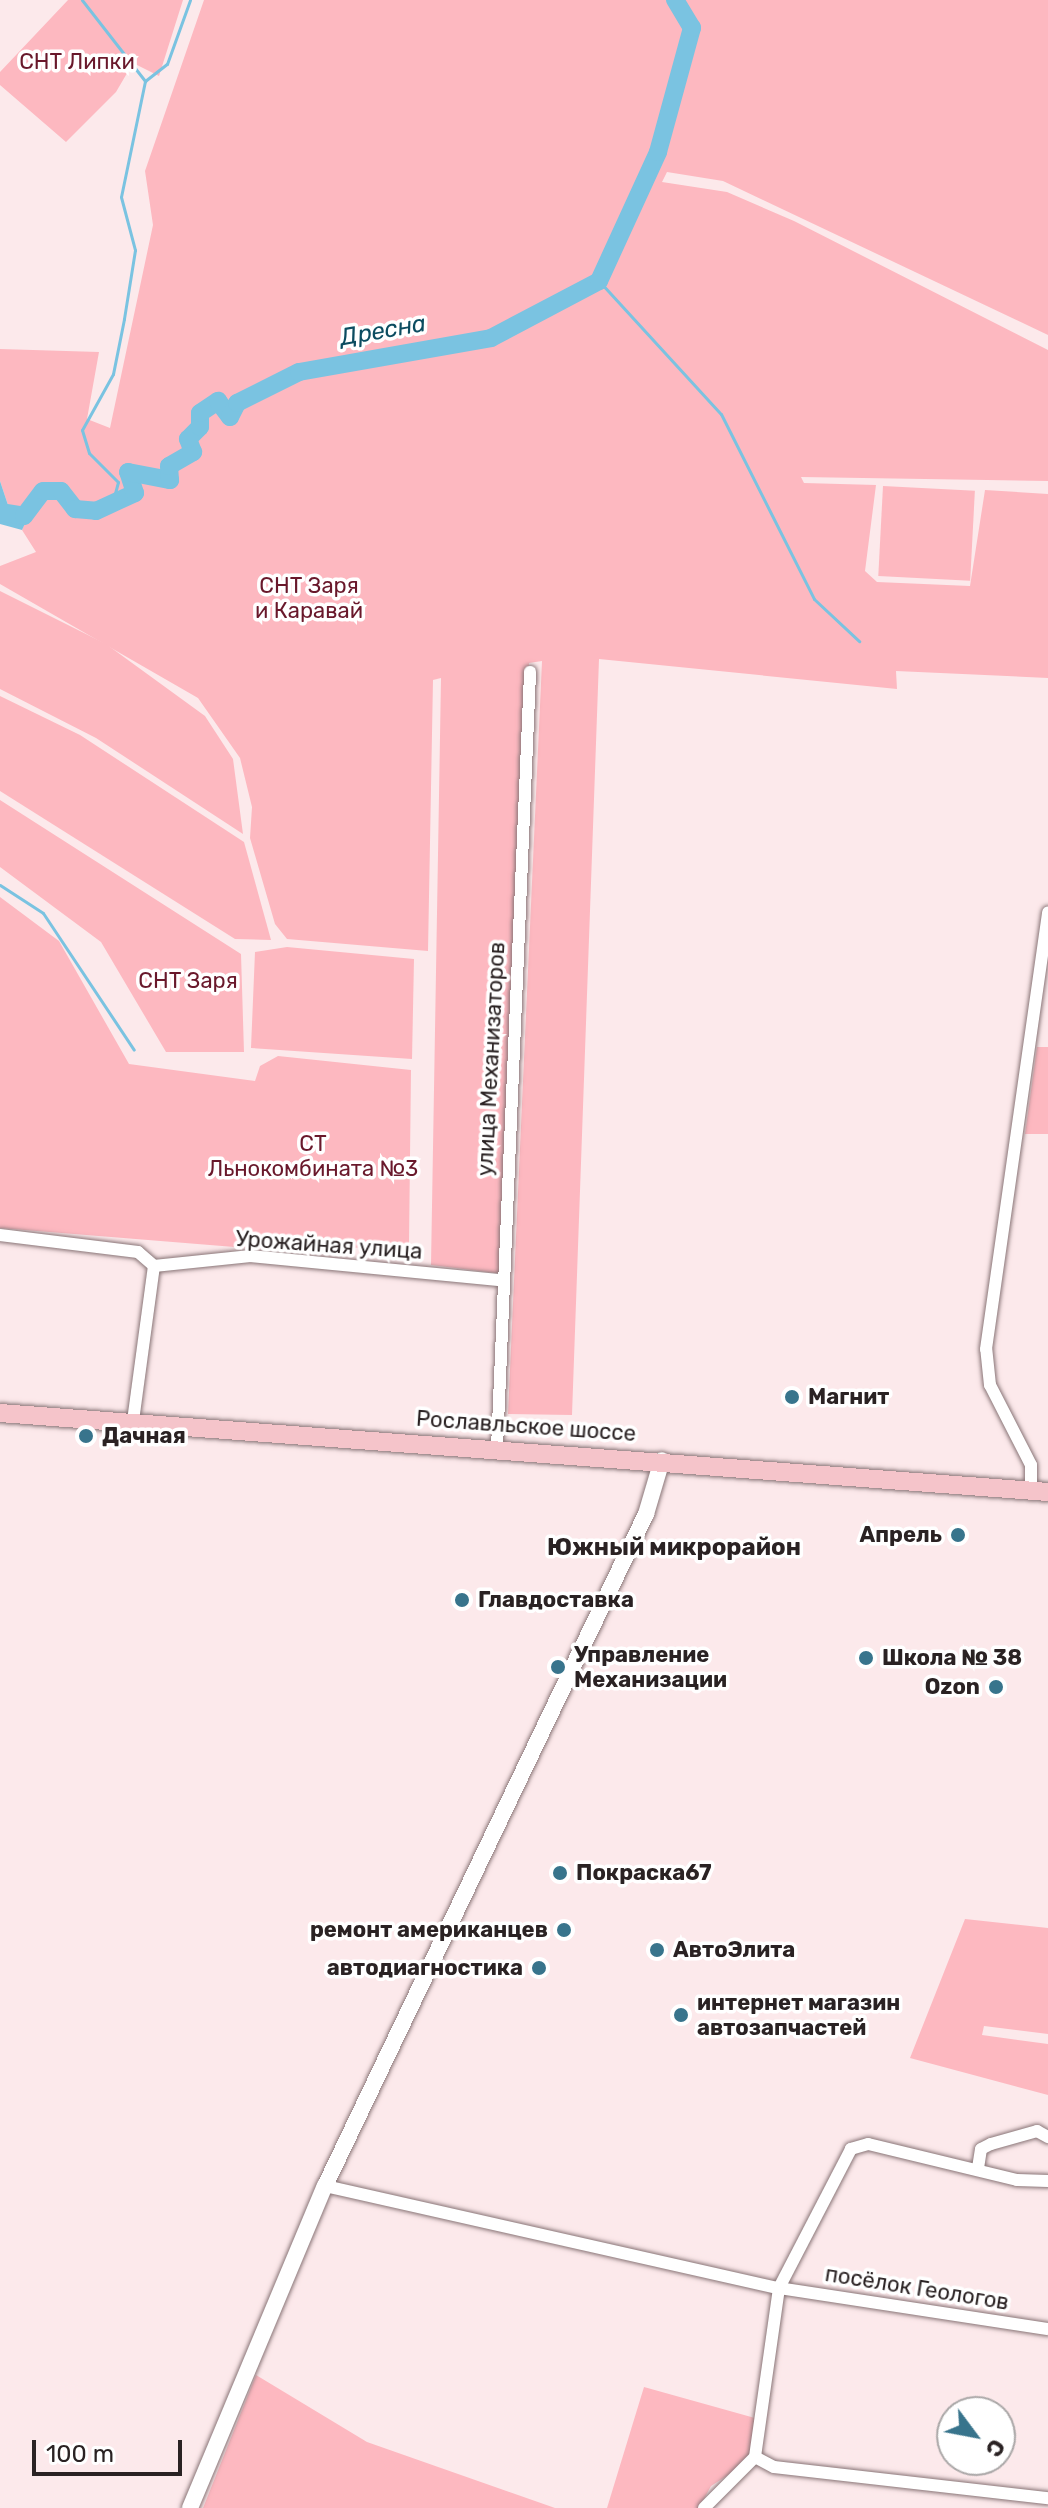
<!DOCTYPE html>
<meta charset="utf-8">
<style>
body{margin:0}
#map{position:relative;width:1048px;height:2508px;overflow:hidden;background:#fce9eb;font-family:Rubik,sans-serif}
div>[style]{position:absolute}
.green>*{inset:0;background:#fdb8c0;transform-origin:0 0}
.water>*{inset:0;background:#7ac3e1}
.stream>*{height:3px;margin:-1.5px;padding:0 1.5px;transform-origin:1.5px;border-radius:1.5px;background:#7ac3e1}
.river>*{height:18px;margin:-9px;padding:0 9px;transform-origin:9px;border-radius:9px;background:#7ac3e1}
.roads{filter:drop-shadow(0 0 2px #897577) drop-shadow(0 0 2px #897577)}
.street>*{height:12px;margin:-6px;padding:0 6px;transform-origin:6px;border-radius:6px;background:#fff}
.secondary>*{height:16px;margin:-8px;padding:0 8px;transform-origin:8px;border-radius:8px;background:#fff}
.primary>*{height:18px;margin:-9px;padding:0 9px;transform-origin:9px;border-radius:9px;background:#f5c4ca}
.dots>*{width:22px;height:22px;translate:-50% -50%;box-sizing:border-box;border:4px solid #fff;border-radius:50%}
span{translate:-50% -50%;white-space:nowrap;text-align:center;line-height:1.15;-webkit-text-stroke:7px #fff;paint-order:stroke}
.park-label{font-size:22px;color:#69182b}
.street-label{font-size:22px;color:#2a2223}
.poi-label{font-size:22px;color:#2a2223;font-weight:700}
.left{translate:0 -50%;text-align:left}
.right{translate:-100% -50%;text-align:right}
.water-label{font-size:24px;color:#0c4c60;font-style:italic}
.neighbourhood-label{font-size:24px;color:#2a2223;font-weight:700}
.north{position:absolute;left:936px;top:2396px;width:80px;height:80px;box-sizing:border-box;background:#fff;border:2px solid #aaa7a7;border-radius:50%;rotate:122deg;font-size:22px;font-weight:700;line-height:32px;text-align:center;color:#2a2223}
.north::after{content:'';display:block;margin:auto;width:28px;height:36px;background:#38748c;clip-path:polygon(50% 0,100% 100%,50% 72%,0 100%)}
.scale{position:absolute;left:32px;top:2440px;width:150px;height:36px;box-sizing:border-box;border:4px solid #2a2223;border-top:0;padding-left:10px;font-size:24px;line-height:28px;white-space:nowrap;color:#2a2223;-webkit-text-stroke:6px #fff;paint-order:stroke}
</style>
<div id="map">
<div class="green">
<i style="clip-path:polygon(68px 0,183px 0,159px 76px,133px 63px,116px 92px,66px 142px,0 85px,0 72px)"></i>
<i style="clip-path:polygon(204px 0,1048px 0,1048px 335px,723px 181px,667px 172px,662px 182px,727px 192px,794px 221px,1048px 350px,1048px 481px,801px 477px,804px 483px,876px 485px,865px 571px,877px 582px,970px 586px,985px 490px,1048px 494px,1048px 678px,896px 671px,897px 689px,599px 659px,572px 1415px,508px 1414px,542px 661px,529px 663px,504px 1274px,431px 1265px,441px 678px,433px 680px,428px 951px,287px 939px,275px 924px,250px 838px,252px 807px,240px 758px,198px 698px,0 584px,0 566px,36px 552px,22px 530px,30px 511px,8px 505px,0 481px,0 349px,99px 352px,87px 419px,110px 428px,153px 225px,145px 171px)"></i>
<i style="left:883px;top:486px;width:92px;height:90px;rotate:3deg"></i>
<i style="clip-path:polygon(0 591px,106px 644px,205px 716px,233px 759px,243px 834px,96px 738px,0 689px)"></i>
<i style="clip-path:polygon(0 696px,80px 735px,244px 842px,271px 940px,235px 939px,0 791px)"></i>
<i style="clip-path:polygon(0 800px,241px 954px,244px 1052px,166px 1052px,101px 942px,0 867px)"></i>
<i style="clip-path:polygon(0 897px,59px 941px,129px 1064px,255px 1081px,260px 1066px,278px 1056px,411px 1070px,409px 1244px,296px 1252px,0 1228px)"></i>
<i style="clip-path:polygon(287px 947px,414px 959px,412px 1059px,251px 1048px,255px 952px)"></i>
<i style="clip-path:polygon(1037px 1047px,1048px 1047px,1048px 1134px,1025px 1134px)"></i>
<i style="clip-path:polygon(965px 1919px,1048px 1928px,1048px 2034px,984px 2026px,982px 2035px,1048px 2044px,1048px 2095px,910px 2058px)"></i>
<i style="clip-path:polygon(256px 2375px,367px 2442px,555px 2508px,203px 2508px)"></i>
<i style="clip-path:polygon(644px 2387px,762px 2420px,748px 2462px,711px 2486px,699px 2508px,607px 2508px)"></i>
</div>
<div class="water">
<i style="clip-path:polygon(0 481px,8px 505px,31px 511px,22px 530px,0 524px)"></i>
</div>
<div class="stream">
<i style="left:82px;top:0;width:103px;rotate:52.1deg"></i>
<i style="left:145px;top:81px;width:118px;rotate:101.7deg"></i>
<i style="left:121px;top:197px;width:55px;rotate:75.2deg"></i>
<i style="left:135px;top:250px;width:70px;rotate:99.1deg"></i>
<i style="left:124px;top:319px;width:56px;rotate:101.3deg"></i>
<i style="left:113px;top:374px;width:64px;rotate:119deg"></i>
<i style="left:82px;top:430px;width:24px;rotate:73deg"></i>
<i style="left:89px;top:453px;width:41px;rotate:45deg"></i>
<i style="left:118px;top:482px;width:23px;rotate:105deg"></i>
<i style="left:145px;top:81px;width:28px;rotate:-38deg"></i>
<i style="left:167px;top:64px;width:68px;rotate:-70.2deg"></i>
<i style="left:599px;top:281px;width:180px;rotate:47.5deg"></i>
<i style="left:721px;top:414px;width:207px;rotate:63.3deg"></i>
<i style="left:814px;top:599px;width:62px;rotate:43deg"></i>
<i style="left:0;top:885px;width:51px;rotate:33.1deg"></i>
<i style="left:43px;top:913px;width:164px;rotate:56.4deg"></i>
</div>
<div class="river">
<i style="left:0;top:512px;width:24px;rotate:9deg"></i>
<i style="left:24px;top:516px;width:31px;rotate:-53deg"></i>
<i style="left:43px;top:491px;width:18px"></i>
<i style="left:61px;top:491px;width:23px;rotate:52deg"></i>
<i style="left:75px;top:509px;width:21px;rotate:5deg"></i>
<i style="left:96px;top:511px;width:43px;rotate:-24.8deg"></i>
<i style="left:135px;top:493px;width:22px;rotate:-108deg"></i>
<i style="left:128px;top:472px;width:43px;rotate:10.8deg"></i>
<i style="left:170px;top:480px;width:14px;rotate:-94deg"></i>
<i style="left:169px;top:466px;width:28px;rotate:-30deg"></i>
<i style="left:193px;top:452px;width:14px;rotate:-111deg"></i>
<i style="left:188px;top:439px;width:17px;rotate:-45deg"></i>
<i style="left:200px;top:427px;width:14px;rotate:-90deg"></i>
<i style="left:200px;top:413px;width:22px;rotate:-34deg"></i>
<i style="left:218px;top:401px;width:20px;rotate:53deg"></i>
<i style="left:230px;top:417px;width:16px;rotate:-63deg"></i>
<i style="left:237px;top:403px;width:69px;rotate:-26.6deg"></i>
<i style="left:299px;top:372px;width:195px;rotate:-10deg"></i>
<i style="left:491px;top:338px;width:122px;rotate:-27.8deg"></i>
<i style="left:599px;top:281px;width:142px;rotate:-65.4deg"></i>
<i style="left:658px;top:152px;width:129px;rotate:-74.7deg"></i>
<i style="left:692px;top:28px;width:33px;rotate:-121deg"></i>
</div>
<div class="roads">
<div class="street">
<i style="left:0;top:1235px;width:139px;rotate:7deg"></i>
<i style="left:138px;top:1252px;width:21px;rotate:41deg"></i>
<i style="left:154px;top:1266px;width:97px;rotate:-5.9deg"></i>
<i style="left:250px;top:1256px;width:252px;rotate:5.5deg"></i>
<i style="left:133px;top:1421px;width:156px;rotate:-82.3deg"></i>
<i style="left:497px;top:1448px;width:777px;rotate:-87.56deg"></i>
<i style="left:1031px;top:1491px;width:26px;rotate:-90deg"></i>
<i style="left:1031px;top:1465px;width:90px;rotate:-117.1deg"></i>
<i style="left:990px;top:1385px;width:36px;rotate:-96deg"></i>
<i style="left:986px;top:1349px;width:441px;rotate:-81.9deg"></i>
<i style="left:978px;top:2168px;width:19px;rotate:-81deg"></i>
<i style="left:981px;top:2149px;width:11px;rotate:-27deg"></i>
<i style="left:991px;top:2144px;width:48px;rotate:-15.8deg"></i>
<i style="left:1037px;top:2131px;width:13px;rotate:29deg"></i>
<i style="left:1048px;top:2181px;width:31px;rotate:-178deg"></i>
<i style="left:1017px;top:2180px;width:153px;rotate:-166.4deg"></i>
<i style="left:868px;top:2144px;width:18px;rotate:164deg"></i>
<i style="left:851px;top:2149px;width:157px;rotate:117.4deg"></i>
<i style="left:779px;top:2288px;width:171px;rotate:98.1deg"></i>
<i style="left:755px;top:2457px;width:21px;rotate:28deg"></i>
<i style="left:774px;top:2467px;width:276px;rotate:6.5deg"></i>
<i style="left:325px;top:2186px;width:465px;rotate:12.7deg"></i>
<i style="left:779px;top:2288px;width:272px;rotate:8.7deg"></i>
<i style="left:704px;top:2508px;width:72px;rotate:-45deg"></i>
</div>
<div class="secondary">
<i style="left:190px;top:2508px;width:349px;rotate:-67.3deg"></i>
<i style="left:325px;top:2186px;width:745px;rotate:-64.47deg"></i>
<i style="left:646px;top:1514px;width:56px;rotate:-73.5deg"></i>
</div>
<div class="primary">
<i style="left:0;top:1413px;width:1051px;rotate:4.31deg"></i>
</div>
</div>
<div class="dots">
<i style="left:792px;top:1397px;background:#38748c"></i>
<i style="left:86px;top:1436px;background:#38748c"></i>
<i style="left:958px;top:1535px;background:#38748c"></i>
<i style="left:462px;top:1600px;background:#38748c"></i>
<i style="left:866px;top:1658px;background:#38748c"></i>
<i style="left:558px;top:1667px;background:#38748c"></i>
<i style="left:996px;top:1687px;background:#38748c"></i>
<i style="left:560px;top:1873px;background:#38748c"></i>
<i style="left:564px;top:1930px;background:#38748c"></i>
<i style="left:657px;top:1950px;background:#38748c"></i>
<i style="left:539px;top:1968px;background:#38748c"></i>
<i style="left:681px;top:2015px;background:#38748c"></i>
</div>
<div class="park-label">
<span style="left:77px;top:62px">СНТ Липки</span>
<span style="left:309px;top:598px">СНТ Заря<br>и Каравай</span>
<span style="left:188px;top:981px">СНТ Заря</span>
<span style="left:313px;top:1156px">СТ<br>Льнокомбината №3</span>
</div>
<div class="street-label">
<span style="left:491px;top:1059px;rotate:-87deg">улица Механизаторов</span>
<span style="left:329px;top:1245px;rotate:4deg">Урожайная улица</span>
<span style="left:526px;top:1426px;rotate:4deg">Рославльское шоссе</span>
<span style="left:917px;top:2288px;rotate:9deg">посёлок Геологов</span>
</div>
<div class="poi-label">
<span class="left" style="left:808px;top:1397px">Магнит</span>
<span class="left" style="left:102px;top:1436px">Дачная</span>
<span class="right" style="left:942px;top:1535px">Апрель</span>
<span class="left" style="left:478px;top:1600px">Главдоставка</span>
<span class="left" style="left:574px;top:1667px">Управление<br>Механизации</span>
<span class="left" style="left:882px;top:1658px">Школа № 38</span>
<span class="right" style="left:980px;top:1687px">Ozon</span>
<span class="left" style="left:576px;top:1873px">Покраска67</span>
<span class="right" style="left:548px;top:1930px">ремонт американцев</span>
<span class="left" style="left:673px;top:1950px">АвтоЭлита</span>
<span class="right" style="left:523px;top:1968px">автодиагностика</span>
<span class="left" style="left:697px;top:2015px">интернет магазин<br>автозапчастей</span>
</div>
<div class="water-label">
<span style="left:383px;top:331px;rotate:-10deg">Дресна</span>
</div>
<div class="neighbourhood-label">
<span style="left:674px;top:1548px">Южный микрорайон</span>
</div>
<div class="north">С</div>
<div class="scale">100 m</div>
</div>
